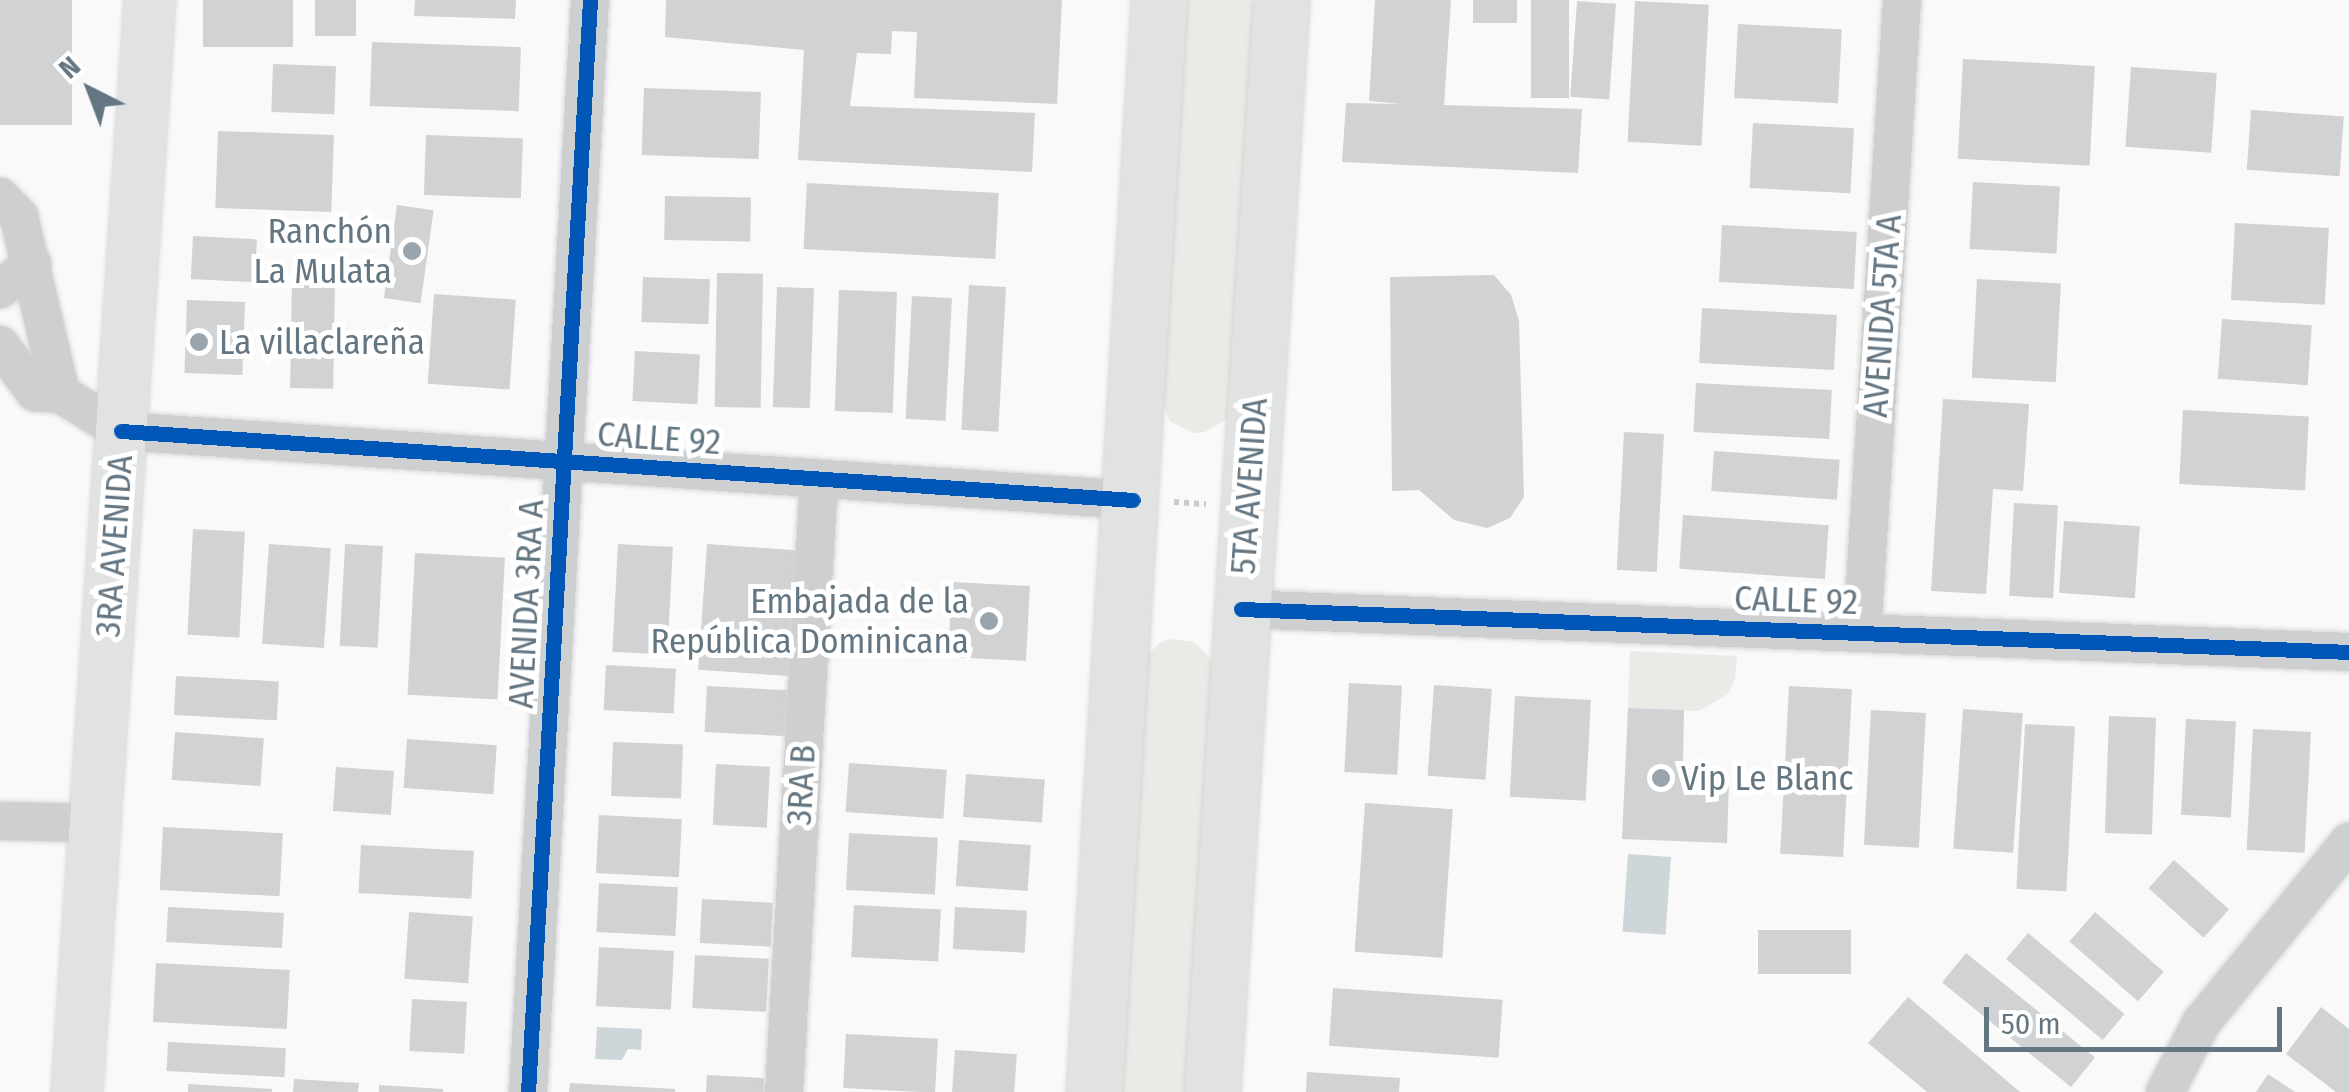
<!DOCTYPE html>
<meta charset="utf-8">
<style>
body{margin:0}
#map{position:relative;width:2349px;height:1092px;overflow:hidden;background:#f9f9f9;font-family:"Fira Sans Condensed",sans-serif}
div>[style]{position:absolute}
.green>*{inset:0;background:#e8ebe6}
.water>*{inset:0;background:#ced6d9;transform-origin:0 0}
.building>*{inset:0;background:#d0d2d3;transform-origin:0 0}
.path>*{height:6px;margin-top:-3px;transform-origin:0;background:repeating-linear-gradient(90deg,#cbcccd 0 5px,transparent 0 10px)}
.roads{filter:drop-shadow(0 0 2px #d5d6d7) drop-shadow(0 0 2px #d5d6d7)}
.minor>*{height:38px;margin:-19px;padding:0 19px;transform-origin:19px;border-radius:19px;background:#cecfd0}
.major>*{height:50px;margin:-25px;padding:0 25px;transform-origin:25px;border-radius:25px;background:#e1e2e2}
.highway>*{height:55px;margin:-27.5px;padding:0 27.5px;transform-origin:27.5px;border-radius:27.5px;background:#e1e2e2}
.cycleway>*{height:15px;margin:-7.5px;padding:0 7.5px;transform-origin:7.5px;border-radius:7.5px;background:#0057b8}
.dots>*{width:28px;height:28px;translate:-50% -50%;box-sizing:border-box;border:5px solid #fff;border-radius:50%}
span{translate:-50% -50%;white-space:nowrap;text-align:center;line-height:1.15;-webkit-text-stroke:10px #fff;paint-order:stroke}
.poi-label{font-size:35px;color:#657683}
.right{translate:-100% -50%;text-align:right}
.left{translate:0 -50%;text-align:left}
.street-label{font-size:35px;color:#657683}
.north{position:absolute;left:40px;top:40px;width:100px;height:100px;-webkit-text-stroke:8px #fff;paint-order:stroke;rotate:318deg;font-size:28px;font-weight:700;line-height:40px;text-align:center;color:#657683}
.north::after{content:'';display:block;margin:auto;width:35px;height:45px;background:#657683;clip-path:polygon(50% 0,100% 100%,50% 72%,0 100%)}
.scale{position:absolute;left:1984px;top:1007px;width:298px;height:45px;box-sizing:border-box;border:5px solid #657683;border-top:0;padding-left:12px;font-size:30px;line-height:35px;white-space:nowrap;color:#657683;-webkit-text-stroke:8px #fff;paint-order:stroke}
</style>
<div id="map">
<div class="green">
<i style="clip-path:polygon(1189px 0,1251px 0,1257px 10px,1227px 419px,1205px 432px,1193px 433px,1170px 421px,1160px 398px,1182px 14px)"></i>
<i style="clip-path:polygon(1169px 639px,1194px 642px,1212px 660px,1215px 672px,1193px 1092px,1117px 1092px,1141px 663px,1158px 644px)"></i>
<i style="clip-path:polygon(1630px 651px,1737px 656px,1735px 679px,1728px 694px,1699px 711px,1628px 708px)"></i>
</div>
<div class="water">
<i style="left:1628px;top:854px;width:43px;height:78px;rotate:4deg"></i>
<i style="clip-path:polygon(597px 1027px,642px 1029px,641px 1050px,628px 1049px,622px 1060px,595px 1059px)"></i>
</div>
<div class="building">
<i style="left:0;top:0;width:72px;height:125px"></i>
<i style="left:203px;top:0;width:90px;height:47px"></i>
<i style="left:315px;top:0;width:41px;height:36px"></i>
<i style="clip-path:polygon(415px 0,516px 0,515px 19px,414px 16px)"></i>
<i style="clip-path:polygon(666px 0,1062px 0,1057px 104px,914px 98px,917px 32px,892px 31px,891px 54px,857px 53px,850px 106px,1035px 113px,1032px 172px,798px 160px,804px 50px,665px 37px)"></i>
<i style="clip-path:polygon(1375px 0,1451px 0,1444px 105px,1582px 109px,1578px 173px,1342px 162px,1346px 103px,1402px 104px,1369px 101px)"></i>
<i style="left:1473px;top:0;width:44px;height:23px"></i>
<i style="left:1531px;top:0;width:38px;height:98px"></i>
<i style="left:1577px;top:1px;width:39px;height:96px;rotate:4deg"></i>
<i style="left:1635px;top:1px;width:74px;height:141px;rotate:3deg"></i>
<i style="left:1738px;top:24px;width:104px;height:74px;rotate:3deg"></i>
<i style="left:372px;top:42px;width:149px;height:64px;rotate:2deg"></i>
<i style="left:1963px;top:59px;width:132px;height:100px;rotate:3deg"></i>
<i style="left:273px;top:64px;width:63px;height:48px;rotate:2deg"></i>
<i style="left:2131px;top:67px;width:86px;height:80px;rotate:4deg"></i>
<i style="left:644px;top:88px;width:117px;height:67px;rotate:2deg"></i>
<i style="left:2251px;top:110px;width:93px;height:60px;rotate:4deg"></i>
<i style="left:1753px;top:123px;width:101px;height:65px;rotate:3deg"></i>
<i style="left:218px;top:131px;width:116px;height:77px;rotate:2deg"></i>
<i style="left:426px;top:135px;width:97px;height:60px;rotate:2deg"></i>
<i style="left:1973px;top:182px;width:87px;height:67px;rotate:3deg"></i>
<i style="left:807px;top:183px;width:192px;height:66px;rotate:3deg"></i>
<i style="left:665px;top:196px;width:86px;height:44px;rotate:1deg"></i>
<i style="left:397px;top:205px;width:37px;height:94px;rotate:8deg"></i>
<i style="left:2235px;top:223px;width:94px;height:77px;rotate:3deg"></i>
<i style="left:1722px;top:225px;width:135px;height:57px;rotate:3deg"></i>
<i style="left:193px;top:236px;width:64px;height:43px;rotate:3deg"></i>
<i style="left:717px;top:273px;width:46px;height:134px;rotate:1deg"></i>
<i style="clip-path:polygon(1494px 275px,1511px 295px,1519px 321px,1524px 497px,1510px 518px,1487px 528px,1454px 520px,1419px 490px,1392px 491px,1390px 277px)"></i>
<i style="left:643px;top:277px;width:67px;height:45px;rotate:2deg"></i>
<i style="left:1977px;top:279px;width:84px;height:99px;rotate:3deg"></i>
<i style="left:292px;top:280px;width:43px;height:108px;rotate:1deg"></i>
<i style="left:969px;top:285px;width:37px;height:145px;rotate:3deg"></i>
<i style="left:777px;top:287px;width:37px;height:120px;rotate:2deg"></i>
<i style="left:839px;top:290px;width:58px;height:121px;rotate:2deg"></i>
<i style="left:434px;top:294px;width:82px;height:90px;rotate:4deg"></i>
<i style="left:912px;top:296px;width:40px;height:123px;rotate:3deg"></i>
<i style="left:187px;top:300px;width:58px;height:73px;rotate:2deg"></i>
<i style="left:1702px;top:308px;width:135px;height:55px;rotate:3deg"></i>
<i style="left:2222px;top:319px;width:90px;height:60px;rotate:4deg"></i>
<i style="left:635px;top:351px;width:65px;height:50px;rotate:3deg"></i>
<i style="left:1696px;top:383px;width:136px;height:49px;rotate:3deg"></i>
<i style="clip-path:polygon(1943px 399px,2029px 404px,2023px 491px,1993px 489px,1986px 594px,1931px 591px)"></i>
<i style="left:2183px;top:410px;width:126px;height:74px;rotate:3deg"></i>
<i style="left:1624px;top:432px;width:40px;height:138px;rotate:3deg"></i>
<i style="left:1714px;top:451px;width:126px;height:40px;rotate:4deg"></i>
<i style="left:2014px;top:503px;width:44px;height:93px;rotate:3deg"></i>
<i style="left:1683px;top:515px;width:146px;height:54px;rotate:4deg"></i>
<i style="left:2064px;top:521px;width:76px;height:72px;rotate:4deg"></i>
<i style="left:193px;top:529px;width:52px;height:106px;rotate:3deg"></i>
<i style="left:269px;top:544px;width:62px;height:100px;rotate:4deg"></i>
<i style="left:345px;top:544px;width:38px;height:102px;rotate:3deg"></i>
<i style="left:618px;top:544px;width:55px;height:108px;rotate:3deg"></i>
<i style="left:707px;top:544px;width:92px;height:126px;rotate:4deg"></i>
<i style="left:415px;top:553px;width:90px;height:142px;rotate:3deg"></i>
<i style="left:952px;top:582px;width:78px;height:75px;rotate:3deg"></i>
<i style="left:606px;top:665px;width:70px;height:45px;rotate:3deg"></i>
<i style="left:176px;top:676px;width:103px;height:39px;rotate:3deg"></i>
<i style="left:1349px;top:683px;width:53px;height:89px;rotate:3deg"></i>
<i style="left:1434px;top:685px;width:58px;height:91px;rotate:4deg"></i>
<i style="left:707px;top:686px;width:83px;height:46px;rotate:3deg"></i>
<i style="left:1789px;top:686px;width:63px;height:168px;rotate:3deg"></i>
<i style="left:1515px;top:696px;width:76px;height:101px;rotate:3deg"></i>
<i style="clip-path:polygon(1628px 708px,1684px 710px,1683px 763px,1692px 766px,1696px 781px,1729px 781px,1727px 843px,1622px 839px)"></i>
<i style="left:1963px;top:709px;width:60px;height:140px;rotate:4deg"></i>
<i style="left:1871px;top:710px;width:55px;height:135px;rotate:3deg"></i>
<i style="left:2109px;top:716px;width:47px;height:117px;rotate:2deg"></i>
<i style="left:2186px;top:719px;width:50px;height:96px;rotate:3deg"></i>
<i style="left:2025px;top:724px;width:50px;height:165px;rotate:3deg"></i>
<i style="left:2253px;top:729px;width:58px;height:121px;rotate:3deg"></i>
<i style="left:175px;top:732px;width:89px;height:48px;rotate:4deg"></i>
<i style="left:407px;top:739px;width:90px;height:49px;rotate:4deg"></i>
<i style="left:613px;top:742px;width:70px;height:54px;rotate:2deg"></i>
<i style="left:849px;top:763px;width:98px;height:49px;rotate:4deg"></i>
<i style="left:716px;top:764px;width:54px;height:61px;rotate:3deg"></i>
<i style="left:336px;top:767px;width:58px;height:44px;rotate:4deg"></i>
<i style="left:966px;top:774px;width:79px;height:43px;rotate:4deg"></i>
<i style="left:1365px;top:803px;width:88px;height:149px;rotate:4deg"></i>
<i style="left:599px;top:815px;width:83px;height:58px;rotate:3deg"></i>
<i style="left:163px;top:827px;width:120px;height:63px;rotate:3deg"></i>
<i style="left:849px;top:833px;width:89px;height:57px;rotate:3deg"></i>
<i style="left:959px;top:840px;width:72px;height:46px;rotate:4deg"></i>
<i style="left:361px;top:845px;width:113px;height:48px;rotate:3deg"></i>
<i style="left:2174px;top:860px;width:74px;height:38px;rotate:42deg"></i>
<i style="left:599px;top:883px;width:79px;height:49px;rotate:3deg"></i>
<i style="left:702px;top:899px;width:71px;height:44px;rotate:3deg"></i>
<i style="left:854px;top:905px;width:87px;height:52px;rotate:3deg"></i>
<i style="left:168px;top:907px;width:116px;height:35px;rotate:3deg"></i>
<i style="left:955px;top:907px;width:72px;height:42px;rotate:3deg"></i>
<i style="left:409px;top:912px;width:64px;height:67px;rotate:4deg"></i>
<i style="left:2095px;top:912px;width:91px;height:39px;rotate:41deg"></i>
<i style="left:1851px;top:930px;width:44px;height:93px;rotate:90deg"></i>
<i style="left:2028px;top:933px;width:126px;height:34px;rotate:40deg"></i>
<i style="left:599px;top:947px;width:75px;height:59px;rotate:3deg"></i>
<i style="left:1966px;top:953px;width:166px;height:38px;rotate:39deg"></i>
<i style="left:695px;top:955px;width:74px;height:53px;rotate:3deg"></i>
<i style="left:156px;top:963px;width:134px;height:59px;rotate:3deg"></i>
<i style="left:1333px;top:988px;width:170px;height:58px;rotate:4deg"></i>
<i style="clip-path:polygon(1908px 997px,2020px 1092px,1927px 1092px,1868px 1043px)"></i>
<i style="left:412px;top:999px;width:55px;height:52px;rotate:3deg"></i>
<i style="clip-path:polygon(2321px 1007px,2349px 1029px,2349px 1092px,2336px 1092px,2286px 1054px)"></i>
<i style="left:846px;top:1034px;width:92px;height:54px;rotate:3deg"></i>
<i style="left:168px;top:1042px;width:118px;height:29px;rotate:3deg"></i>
<i style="left:955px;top:1050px;width:62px;height:42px;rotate:4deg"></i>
<i style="clip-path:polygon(1307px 1072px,1400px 1078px,1399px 1092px,1306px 1092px)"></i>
<i style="clip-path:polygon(2268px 1074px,2295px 1092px,2256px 1092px)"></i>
<i style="clip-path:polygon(707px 1075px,764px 1078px,764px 1092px,706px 1092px)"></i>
<i style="clip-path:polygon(294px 1079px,359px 1083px,358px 1092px,293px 1092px)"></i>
<i style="clip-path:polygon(570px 1083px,675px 1089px,675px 1092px,569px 1092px)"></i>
<i style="clip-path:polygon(188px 1084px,272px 1089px,272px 1092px,188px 1092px)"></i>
<i style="clip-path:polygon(379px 1085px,443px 1089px,443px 1092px,379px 1092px)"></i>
</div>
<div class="path">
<i style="left:1174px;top:502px;width:32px;rotate:4deg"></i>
</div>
<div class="roads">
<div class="minor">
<i style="left:0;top:197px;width:28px;rotate:46deg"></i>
<i style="left:19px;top:217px;width:182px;rotate:76.7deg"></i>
<i style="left:61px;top:394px;width:70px;rotate:31.7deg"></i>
<i style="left:121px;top:431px;width:1014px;rotate:3.9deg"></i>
<i style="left:0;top:289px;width:41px;rotate:-38deg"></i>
<i style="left:0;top:345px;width:59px;rotate:53.3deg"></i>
<i style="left:35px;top:392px;width:26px;rotate:4deg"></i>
<i style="left:1241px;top:609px;width:1109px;rotate:2.22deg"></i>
<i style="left:1862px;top:633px;width:634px;rotate:-86.38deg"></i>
<i style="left:0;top:821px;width:96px;rotate:1.2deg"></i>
<i style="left:528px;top:1092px;width:1094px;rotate:-86.75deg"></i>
<i style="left:784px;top:1092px;width:614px;rotate:-86.73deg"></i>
<i style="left:2165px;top:1092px;width:78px;rotate:-62.4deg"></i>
<i style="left:2201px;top:1023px;width:234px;rotate:-50.7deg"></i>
</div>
<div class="major">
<i style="left:77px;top:1092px;width:1094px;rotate:-86.18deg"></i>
</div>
<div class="highway">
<i style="left:1094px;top:1092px;width:1094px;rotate:-86.59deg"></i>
<i style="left:1212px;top:1092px;width:1094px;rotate:-86.38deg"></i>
</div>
</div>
<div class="cycleway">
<i style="left:121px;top:431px;width:1014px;rotate:3.9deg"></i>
<i style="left:1241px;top:609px;width:1109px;rotate:2.22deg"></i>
<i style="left:528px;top:1092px;width:1094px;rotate:-86.75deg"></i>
</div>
<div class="dots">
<i style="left:412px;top:251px;background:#99a4ac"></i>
<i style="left:199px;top:342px;background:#99a4ac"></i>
<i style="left:989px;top:621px;background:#99a4ac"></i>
<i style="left:1661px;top:778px;background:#99a4ac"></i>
</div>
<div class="poi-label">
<span class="right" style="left:392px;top:251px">Ranchón<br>La Mulata</span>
<span class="left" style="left:219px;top:342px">La villaclareña</span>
<span class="right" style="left:969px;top:621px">Embajada de la<br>República Dominicana</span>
<span class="left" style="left:1681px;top:778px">Vip Le Blanc</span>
</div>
<div class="street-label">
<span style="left:1882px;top:316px;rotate:-86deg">AVENIDA 5TA A</span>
<span style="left:659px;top:438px;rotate:4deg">CALLE 92</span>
<span style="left:1249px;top:486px;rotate:-86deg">5TA AVENIDA</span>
<span style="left:114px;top:546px;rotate:-86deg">3RA AVENIDA</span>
<span style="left:1796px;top:600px;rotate:2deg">CALLE 92</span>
<span style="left:526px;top:604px;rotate:-87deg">AVENIDA 3RA A</span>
<span style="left:801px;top:785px;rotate:-87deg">3RA B</span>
</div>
<div class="north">N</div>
<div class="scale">50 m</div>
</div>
